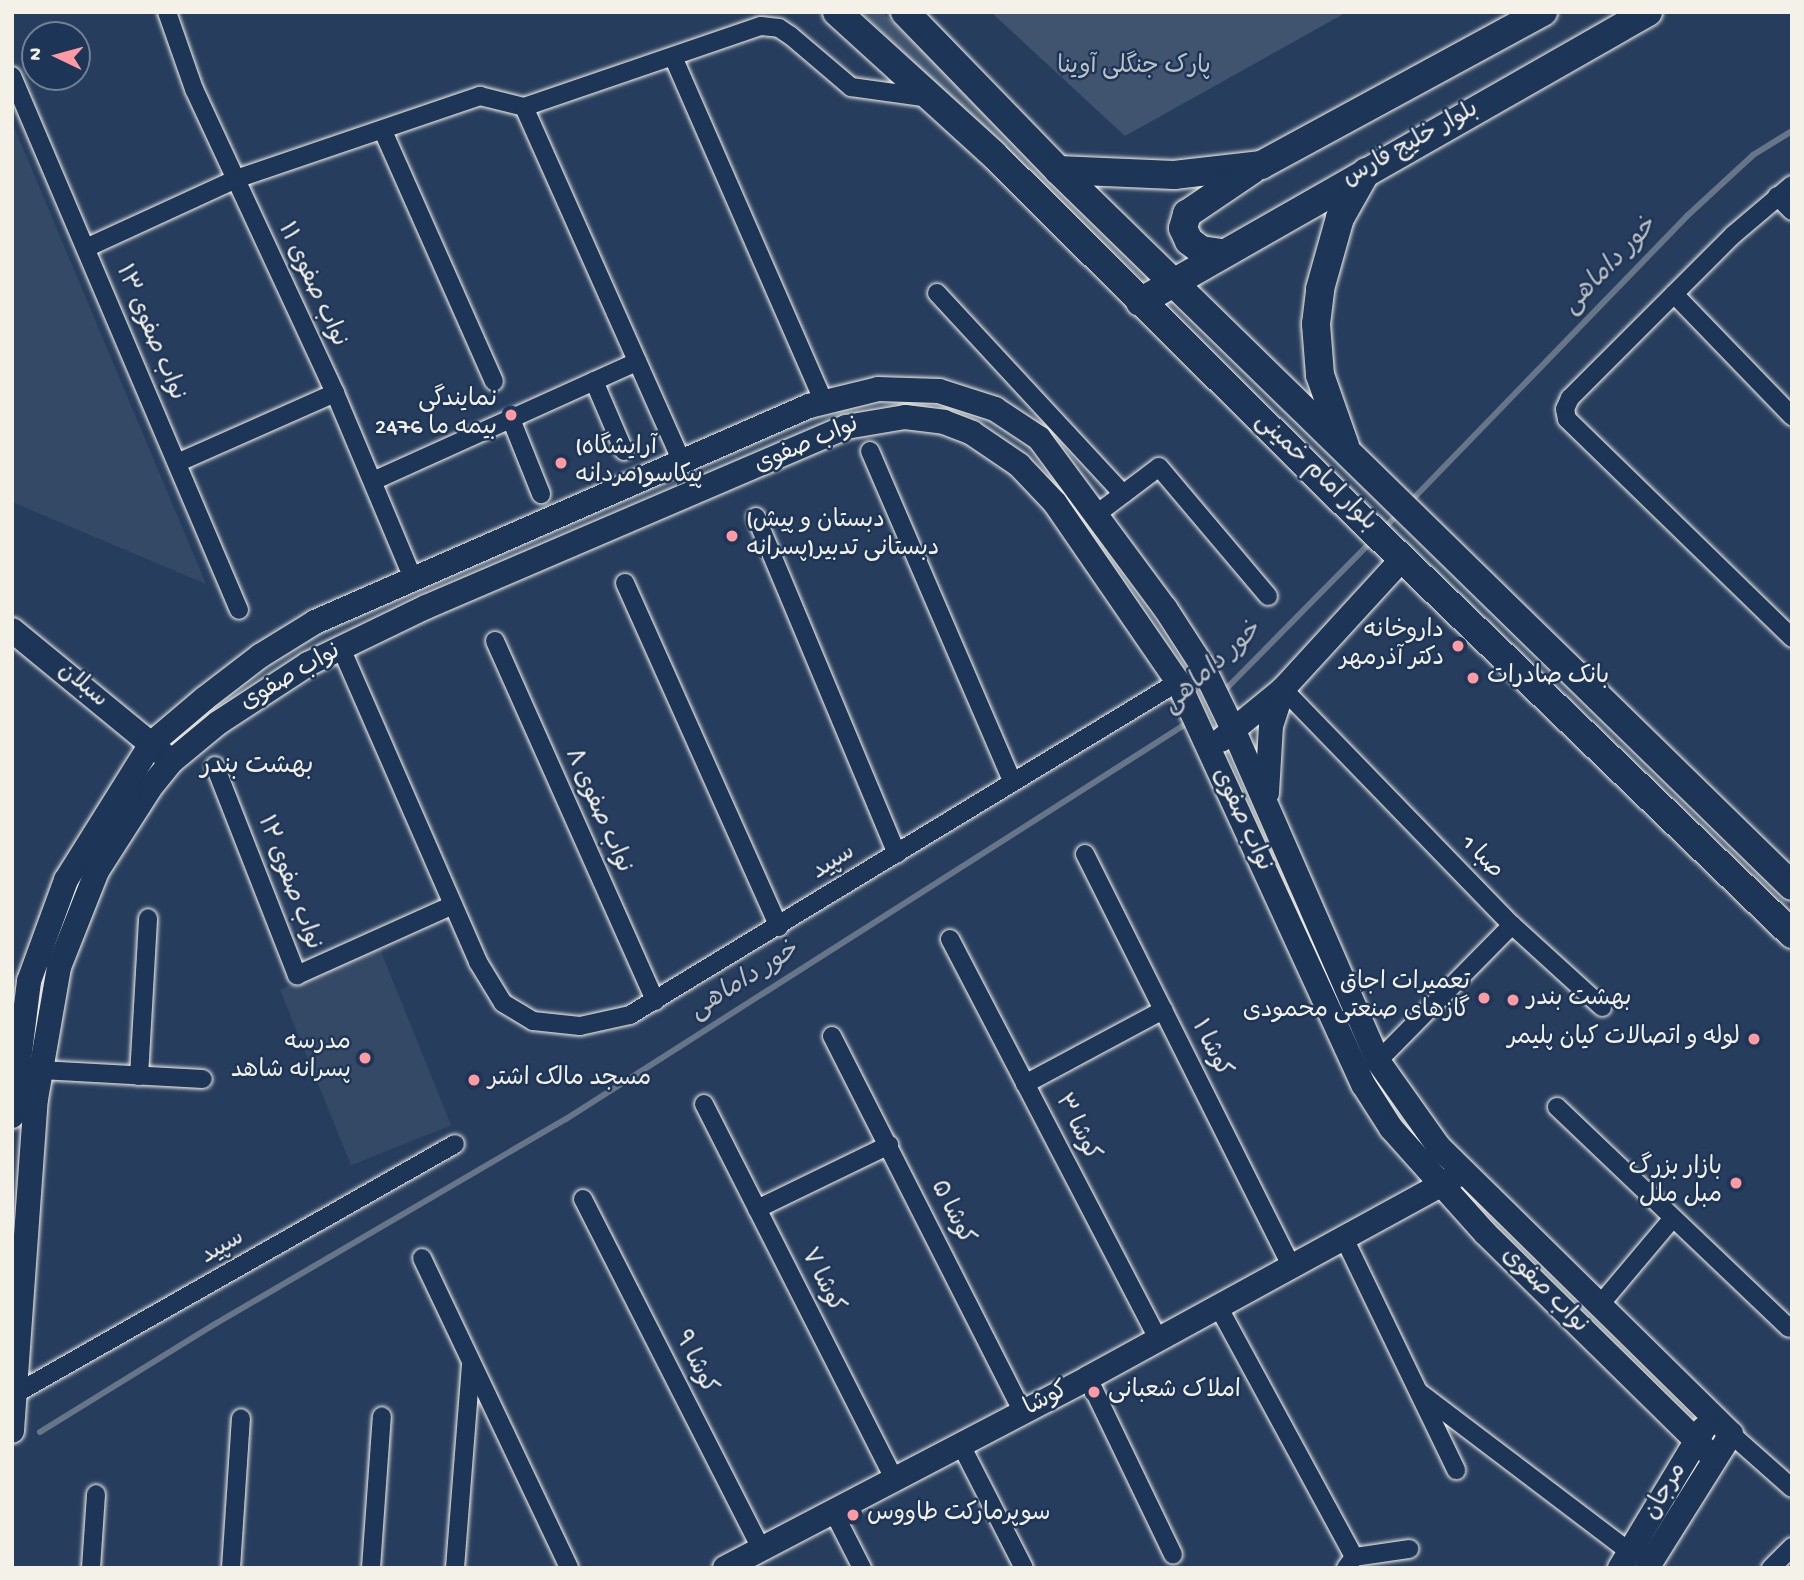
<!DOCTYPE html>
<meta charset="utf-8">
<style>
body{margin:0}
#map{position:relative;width:1804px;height:1580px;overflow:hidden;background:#263d5d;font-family:"Gochi Hand","Playpen Sans Arabic",sans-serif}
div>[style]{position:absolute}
.built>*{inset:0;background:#334966;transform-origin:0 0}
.green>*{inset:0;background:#40546f}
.stream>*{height:6px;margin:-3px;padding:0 3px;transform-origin:3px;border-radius:3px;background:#677588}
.roads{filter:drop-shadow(0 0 2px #f4f1e8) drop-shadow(0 0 2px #f4f1e8)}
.street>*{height:18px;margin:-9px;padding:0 9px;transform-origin:9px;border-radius:9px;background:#1d3557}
.secondary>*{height:24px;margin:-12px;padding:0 12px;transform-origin:12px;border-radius:12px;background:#1d3557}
.primary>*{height:28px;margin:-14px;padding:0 14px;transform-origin:14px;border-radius:14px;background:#1d3557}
.dots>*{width:19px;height:19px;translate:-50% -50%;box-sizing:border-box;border:4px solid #1d3557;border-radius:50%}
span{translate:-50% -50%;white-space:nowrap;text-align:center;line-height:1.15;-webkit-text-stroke:5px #1d3557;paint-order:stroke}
.park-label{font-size:24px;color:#bec2c4}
.street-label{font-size:24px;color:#f4f1e8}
.poi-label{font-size:24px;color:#f4f1e8}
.right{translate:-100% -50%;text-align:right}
.left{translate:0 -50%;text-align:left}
.water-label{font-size:26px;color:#bcbfc2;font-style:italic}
.neighbourhood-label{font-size:26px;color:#f4f1e8}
.frame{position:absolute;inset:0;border:14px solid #f4f1e8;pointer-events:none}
.north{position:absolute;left:21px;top:21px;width:70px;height:70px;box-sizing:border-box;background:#1d3557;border:2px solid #738091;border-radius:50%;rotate:275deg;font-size:19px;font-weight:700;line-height:28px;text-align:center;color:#f4f1e8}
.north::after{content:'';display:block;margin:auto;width:24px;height:32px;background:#ff9aa2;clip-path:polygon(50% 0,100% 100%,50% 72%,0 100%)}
</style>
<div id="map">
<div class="built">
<i style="clip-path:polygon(12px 122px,206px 584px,12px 502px)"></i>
<i style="left:380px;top:949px;width:190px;height:108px;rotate:68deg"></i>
</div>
<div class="green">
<i style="clip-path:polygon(861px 12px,882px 12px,1155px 275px,1143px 281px)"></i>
<i style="clip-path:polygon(991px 12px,1347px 12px,1125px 136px)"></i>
</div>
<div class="stream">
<i style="left:1410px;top:502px;width:398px;rotate:-45.9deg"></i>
<i style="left:1687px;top:216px;width:90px;rotate:-42.7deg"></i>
<i style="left:1753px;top:155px;width:46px;rotate:-31.6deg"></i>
<i style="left:1383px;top:529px;width:24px;rotate:-45deg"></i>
<i style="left:1221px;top:694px;width:216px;rotate:-45.4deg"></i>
<i style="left:40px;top:1432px;width:206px;rotate:-31.7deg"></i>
<i style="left:215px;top:1324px;width:406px;rotate:-30.3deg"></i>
<i style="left:566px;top:1119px;width:739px;rotate:-32.51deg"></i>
</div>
<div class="roads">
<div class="street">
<i style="left:167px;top:12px;width:82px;rotate:70.7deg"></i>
<i style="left:194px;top:89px;width:335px;rotate:65.1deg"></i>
<i style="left:335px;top:393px;width:202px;rotate:67.2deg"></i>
<i style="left:674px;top:59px;width:374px;rotate:66.4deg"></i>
<i style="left:12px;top:76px;width:580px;rotate:66.97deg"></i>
<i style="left:524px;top:107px;width:389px;rotate:66deg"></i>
<i style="left:383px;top:131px;width:274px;rotate:66.1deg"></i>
<i style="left:1792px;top:185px;width:77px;rotate:139.7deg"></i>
<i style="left:1733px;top:235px;width:231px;rotate:135deg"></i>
<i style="left:1570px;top:398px;width:12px;rotate:114deg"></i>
<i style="left:1565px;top:409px;width:10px;rotate:79deg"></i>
<i style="left:1567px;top:419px;width:314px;rotate:44.2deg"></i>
<i style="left:1777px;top:196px;width:21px;rotate:45deg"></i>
<i style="left:86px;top:248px;width:165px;rotate:-24.7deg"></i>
<i style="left:236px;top:179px;width:258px;rotate:-18.8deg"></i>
<i style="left:480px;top:96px;width:45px;rotate:14deg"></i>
<i style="left:524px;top:107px;width:250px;rotate:-18.9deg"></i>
<i style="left:761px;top:26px;width:18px;rotate:6deg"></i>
<i style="left:779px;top:28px;width:14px;rotate:34deg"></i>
<i style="left:791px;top:36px;width:79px;rotate:40.4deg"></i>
<i style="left:851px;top:87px;width:80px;rotate:7.9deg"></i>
<i style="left:937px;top:293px;width:274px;rotate:47.2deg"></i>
<i style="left:1674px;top:294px;width:170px;rotate:46deg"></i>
<i style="left:594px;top:381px;width:76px;rotate:66.8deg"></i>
<i style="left:511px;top:419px;width:81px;rotate:68.2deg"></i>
<i style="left:870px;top:451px;width:359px;rotate:66.7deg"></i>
<i style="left:177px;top:463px;width:173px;rotate:-23.9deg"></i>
<i style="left:373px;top:481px;width:290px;rotate:-24.3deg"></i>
<i style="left:1098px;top:513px;width:76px;rotate:-37deg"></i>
<i style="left:1159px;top:467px;width:169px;rotate:49.8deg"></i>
<i style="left:756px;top:517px;width:365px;rotate:67.3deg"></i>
<i style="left:625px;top:583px;width:377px;rotate:65.9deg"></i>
<i style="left:495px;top:641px;width:394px;rotate:66deg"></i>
<i style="left:341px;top:648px;width:343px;rotate:66.4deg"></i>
<i style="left:478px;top:962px;width:48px;rotate:58.6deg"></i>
<i style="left:503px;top:1003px;width:35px;rotate:31deg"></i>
<i style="left:533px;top:1021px;width:47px;rotate:6.1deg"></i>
<i style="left:580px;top:1026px;width:51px;rotate:-12.4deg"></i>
<i style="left:630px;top:1015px;width:641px;rotate:-31.29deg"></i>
<i style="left:1283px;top:689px;width:329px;rotate:45.9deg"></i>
<i style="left:1512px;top:925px;width:191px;rotate:134.6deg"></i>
<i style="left:215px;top:766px;width:225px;rotate:68.6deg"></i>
<i style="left:297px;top:975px;width:171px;rotate:-24.2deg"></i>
<i style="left:1085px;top:854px;width:462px;rotate:63.4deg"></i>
<i style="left:1512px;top:925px;width:122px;rotate:42.3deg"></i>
<i style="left:950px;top:939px;width:451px;rotate:62.5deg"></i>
<i style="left:832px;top:1036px;width:422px;rotate:63.1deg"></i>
<i style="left:41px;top:1070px;width:162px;rotate:3.2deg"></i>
<i style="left:139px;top:1076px;width:158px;rotate:-86.7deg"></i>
<i style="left:1025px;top:1084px;width:157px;rotate:-28.2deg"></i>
<i style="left:704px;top:1104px;width:423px;rotate:63.1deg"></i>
<i style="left:1557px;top:1107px;width:320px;rotate:43.6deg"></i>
<i style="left:583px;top:1199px;width:394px;rotate:63deg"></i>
<i style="left:757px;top:1209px;width:147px;rotate:-25.9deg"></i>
<i style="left:1344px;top:1238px;width:258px;rotate:64.2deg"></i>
<i style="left:422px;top:1258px;width:343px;rotate:64.6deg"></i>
<i style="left:1598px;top:1307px;width:116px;rotate:-49.9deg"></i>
<i style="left:1219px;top:1308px;width:283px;rotate:61.5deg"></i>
<i style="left:1088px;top:1378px;width:196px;rotate:64.3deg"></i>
<i style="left:1419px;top:1392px;width:265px;rotate:37.2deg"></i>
<i style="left:15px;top:1394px;width:506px;rotate:-29.6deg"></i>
<i style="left:1731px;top:1434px;width:81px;rotate:41.5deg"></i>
<i style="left:961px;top:1445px;width:138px;rotate:62.9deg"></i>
<i style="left:834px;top:1513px;width:62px;rotate:63deg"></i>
<i style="left:91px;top:1568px;width:74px;rotate:-86.1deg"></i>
<i style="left:231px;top:1568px;width:150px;rotate:-86.2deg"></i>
<i style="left:371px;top:1568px;width:152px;rotate:-85.9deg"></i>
<i style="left:455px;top:1568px;width:204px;rotate:-85.5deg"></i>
<i style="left:1346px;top:1568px;width:14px;rotate:-54deg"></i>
<i style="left:1354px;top:1557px;width:56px;rotate:-8.3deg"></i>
<i style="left:1771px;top:1568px;width:30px;rotate:-45deg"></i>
</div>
<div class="secondary">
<i style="left:12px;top:630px;width:195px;rotate:39.4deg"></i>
<i style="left:1221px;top:740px;width:80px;rotate:-39.4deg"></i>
<i style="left:1283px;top:689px;width:178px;rotate:-47.5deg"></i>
<i style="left:1267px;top:793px;width:67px;rotate:-86.6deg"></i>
<i style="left:1271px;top:726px;width:39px;rotate:-72deg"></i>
<i style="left:12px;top:1116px;width:136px;rotate:-82.8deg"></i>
<i style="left:29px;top:981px;width:108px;rotate:-69.9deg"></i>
<i style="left:66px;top:880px;width:160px;rotate:-58deg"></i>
<i style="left:151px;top:744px;width:70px;rotate:-40.3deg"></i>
<i style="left:204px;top:699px;width:71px;rotate:-37.5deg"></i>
<i style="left:260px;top:656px;width:65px;rotate:-31.7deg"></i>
<i style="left:315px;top:622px;width:539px;rotate:-23.62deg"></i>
<i style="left:809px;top:406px;width:71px;rotate:-13.8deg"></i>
<i style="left:878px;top:389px;width:61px;rotate:1.9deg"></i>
<i style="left:939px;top:391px;width:59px;rotate:17.8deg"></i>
<i style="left:995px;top:409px;width:53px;rotate:33.4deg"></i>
<i style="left:1039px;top:438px;width:212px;rotate:53.5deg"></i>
<i style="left:1165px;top:608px;width:70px;rotate:57.2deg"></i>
<i style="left:1203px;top:667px;width:71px;rotate:64.2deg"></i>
<i style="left:1234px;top:731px;width:360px;rotate:66.4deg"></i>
<i style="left:1378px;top:1061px;width:105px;rotate:54.7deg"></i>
<i style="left:1439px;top:1147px;width:409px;rotate:44.5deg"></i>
<i style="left:1731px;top:1434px;width:158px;rotate:122.1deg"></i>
<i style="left:12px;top:1431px;width:333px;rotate:-85.9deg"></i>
<i style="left:36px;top:1099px;width:134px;rotate:-80.1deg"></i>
<i style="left:59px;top:967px;width:103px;rotate:-68.4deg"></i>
<i style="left:97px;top:871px;width:98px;rotate:-57.4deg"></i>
<i style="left:150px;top:788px;width:35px;rotate:-51deg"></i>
<i style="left:172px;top:761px;width:60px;rotate:-39.6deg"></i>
<i style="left:218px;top:723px;width:108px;rotate:-33.2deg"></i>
<i style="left:308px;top:664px;width:131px;rotate:-25.8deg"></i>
<i style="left:426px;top:607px;width:457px;rotate:-23.2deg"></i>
<i style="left:846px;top:427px;width:60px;rotate:-9.6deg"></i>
<i style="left:905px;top:417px;width:39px;rotate:7deg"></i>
<i style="left:944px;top:422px;width:30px;rotate:21deg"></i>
<i style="left:972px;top:433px;width:57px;rotate:34.2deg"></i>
<i style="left:1019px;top:465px;width:52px;rotate:46.5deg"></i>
<i style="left:1055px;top:503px;width:217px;rotate:55.5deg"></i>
<i style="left:1178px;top:682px;width:443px;rotate:65.3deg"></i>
<i style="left:1363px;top:1084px;width:52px;rotate:57.5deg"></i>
<i style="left:1391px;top:1128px;width:141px;rotate:48.2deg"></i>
<i style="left:1485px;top:1233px;width:322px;rotate:44.5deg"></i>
<i style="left:725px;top:1568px;width:410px;rotate:-27.6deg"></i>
<i style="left:1088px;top:1378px;width:416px;rotate:-28.7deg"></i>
<i style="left:1620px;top:1568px;width:163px;rotate:-59deg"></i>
</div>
<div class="primary">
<i style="left:837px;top:12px;width:211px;rotate:42.3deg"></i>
<i style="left:993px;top:154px;width:520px;rotate:44.77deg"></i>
<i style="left:1362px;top:520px;width:597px;rotate:43.91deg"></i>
<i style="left:905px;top:12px;width:220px;rotate:45.9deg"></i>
<i style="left:1058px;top:170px;width:1025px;rotate:44.29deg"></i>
<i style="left:1058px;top:170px;width:116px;rotate:2.5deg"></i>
<i style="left:1174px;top:175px;width:88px;rotate:-6.6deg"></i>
<i style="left:1261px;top:165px;width:321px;rotate:-28.5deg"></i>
<i style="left:1222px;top:253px;width:21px;rotate:-172deg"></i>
<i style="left:1201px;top:250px;width:15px;rotate:-143deg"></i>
<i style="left:1189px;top:241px;width:14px;rotate:-115deg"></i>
<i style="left:1183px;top:228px;width:15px;rotate:-74deg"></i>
<i style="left:1187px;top:214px;width:78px;rotate:-34.1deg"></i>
<i style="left:1140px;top:302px;width:585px;rotate:-29.72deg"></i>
<i style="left:1345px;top:446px;width:75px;rotate:-109.4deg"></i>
<i style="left:1320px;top:375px;width:51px;rotate:-94.5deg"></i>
<i style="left:1316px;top:324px;width:35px;rotate:-83deg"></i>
<i style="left:1320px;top:289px;width:74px;rotate:-74.3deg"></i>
<i style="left:1340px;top:218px;width:53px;rotate:-60.5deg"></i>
</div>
</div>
<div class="dots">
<i style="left:511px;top:415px;background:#ff9aa2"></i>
<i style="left:561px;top:463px;background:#ff9aa2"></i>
<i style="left:732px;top:536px;background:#ff9aa2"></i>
<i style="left:1458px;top:646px;background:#ff9aa2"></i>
<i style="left:1473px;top:678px;background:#ff9aa2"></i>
<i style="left:1484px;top:998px;background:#ff9aa2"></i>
<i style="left:1513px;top:1000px;background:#ff9aa2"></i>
<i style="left:1754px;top:1039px;background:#ff9aa2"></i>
<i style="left:365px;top:1058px;background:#ff9aa2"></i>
<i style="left:474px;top:1080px;background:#ff9aa2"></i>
<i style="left:1736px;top:1183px;background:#ff9aa2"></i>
<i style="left:1094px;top:1392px;background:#ff9aa2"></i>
<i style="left:853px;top:1515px;background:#ff9aa2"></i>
</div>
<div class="park-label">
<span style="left:1134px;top:68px">پارک جنگلی آوینا</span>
</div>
<div class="street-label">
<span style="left:1411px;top:145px;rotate:-29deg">بلوار خلیج فارس</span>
<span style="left:311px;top:285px;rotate:65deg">نواب صفوی ۱۱</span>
<span style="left:149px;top:333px;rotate:67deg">نواب صفوی ۱۳</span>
<span style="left:807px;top:446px;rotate:-23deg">نواب صفوی</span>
<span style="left:1315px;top:473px;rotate:44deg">بلوار امام خمینی</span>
<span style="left:291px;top:678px;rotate:-30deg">نواب صفوی</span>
<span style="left:82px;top:686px;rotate:40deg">سبلان</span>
<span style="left:597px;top:811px;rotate:66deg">نواب صفوی ۸</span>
<span style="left:1241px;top:820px;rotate:65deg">نواب صفوی</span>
<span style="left:1481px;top:858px;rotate:46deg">صبا 1</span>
<span style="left:834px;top:863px;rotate:-32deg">سپید</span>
<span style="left:288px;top:883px;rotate:69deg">نواب صفوی ۱۲</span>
<span style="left:1210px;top:1049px;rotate:63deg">کوشا ۱</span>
<span style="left:1076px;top:1128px;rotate:63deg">کوشا ۳</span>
<span style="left:951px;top:1213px;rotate:63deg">کوشا ۵</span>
<span style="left:223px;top:1248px;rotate:-30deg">سپید</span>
<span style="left:821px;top:1281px;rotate:63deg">کوشا ۷</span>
<span style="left:1544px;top:1291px;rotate:45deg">نواب صفوی</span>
<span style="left:694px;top:1363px;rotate:63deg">کوشا ۹</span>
<span style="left:1047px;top:1400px;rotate:-28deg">کوشا</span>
<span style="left:1666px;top:1492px;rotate:-59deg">مرجان</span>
</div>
<div class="poi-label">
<span class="right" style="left:497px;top:415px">نمایندگی<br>بیمه ما 2476</span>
<span class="left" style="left:575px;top:463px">(آرایشگاه<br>پیکاسو(مردانه</span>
<span class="left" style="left:746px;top:536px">(دبستان و پیش<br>دبستانی تدبیر(پسرانه</span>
<span class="right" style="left:1444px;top:646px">داروخانه<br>دکتر آذرمهر</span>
<span class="left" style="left:1487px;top:678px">بانک صادرات</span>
<span class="right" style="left:1470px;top:998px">تعمیرات اجاق<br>گازهای صنعتی محمودی</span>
<span class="left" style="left:1527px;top:1000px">بهشت بندر</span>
<span class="right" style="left:1740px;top:1039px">لوله و اتصالات کیان پلیمر</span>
<span class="right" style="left:351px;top:1058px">مدرسه<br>پسرانه شاهد</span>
<span class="left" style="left:488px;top:1080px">مسجد مالک اشتر</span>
<span class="right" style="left:1722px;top:1183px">بازار بزرگ<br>مبل ملل</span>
<span class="left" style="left:1108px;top:1392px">املاک شعبانی</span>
<span class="left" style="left:867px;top:1515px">سوپرمارکت طاووس</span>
</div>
<div class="water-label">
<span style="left:1611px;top:267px;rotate:-46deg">خور داماهی</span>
<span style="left:1213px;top:669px;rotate:-42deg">خور داماهی</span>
<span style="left:745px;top:982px;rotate:-32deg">خور داماهی</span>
</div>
<div class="neighbourhood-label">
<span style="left:257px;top:768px">بهشت بندر</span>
</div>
<div class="frame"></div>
<div class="north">N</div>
</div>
